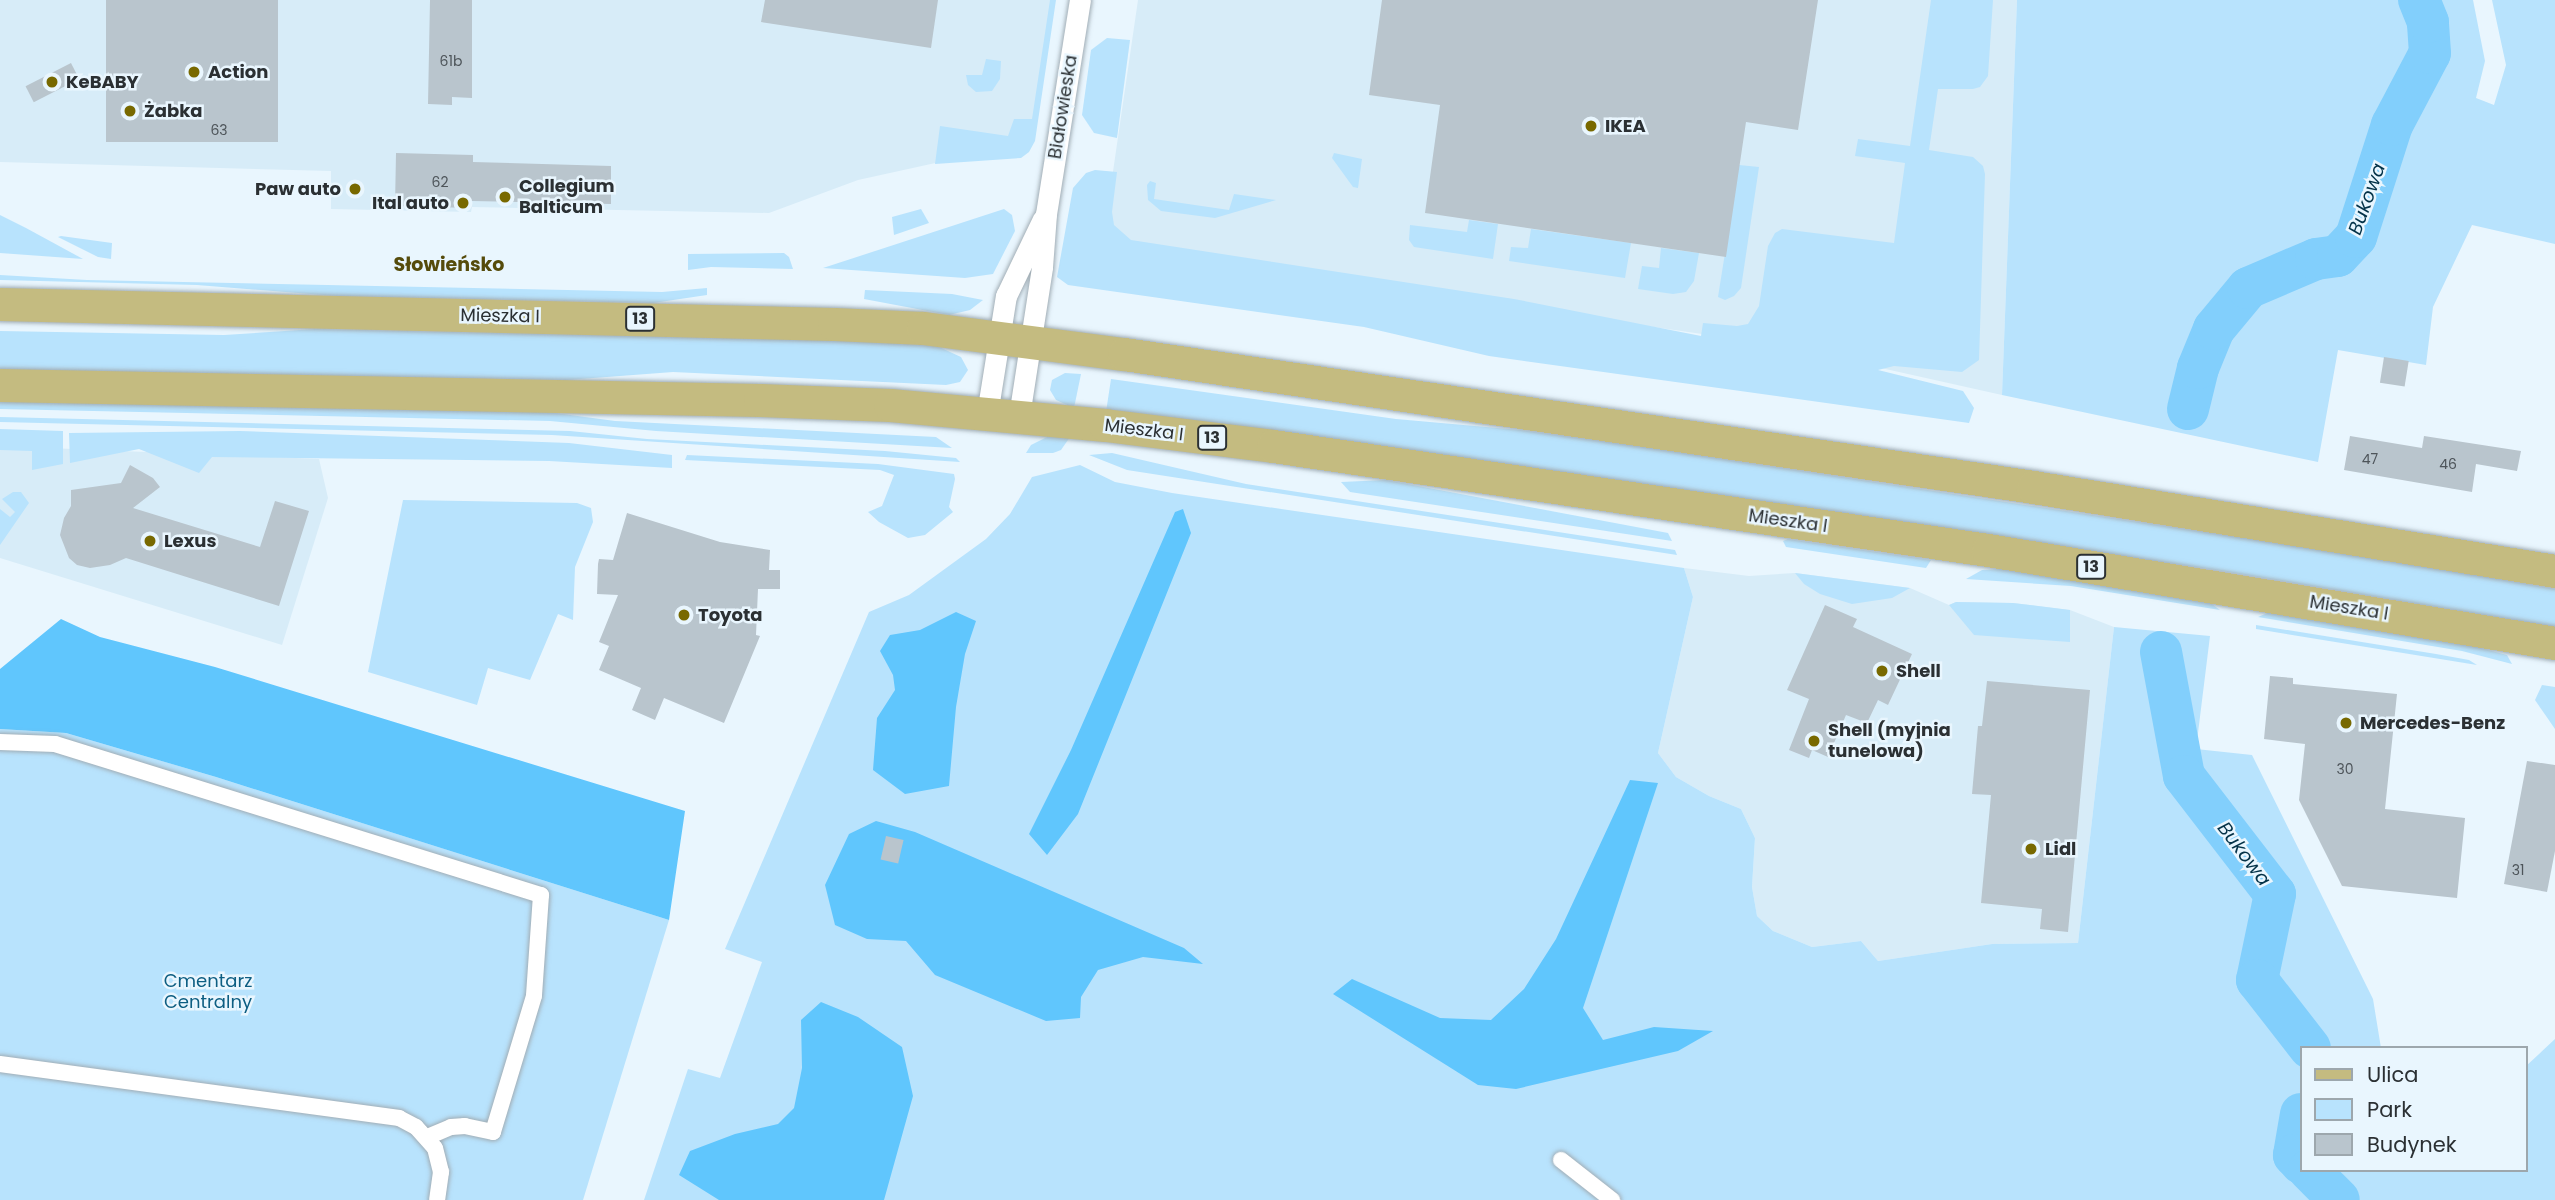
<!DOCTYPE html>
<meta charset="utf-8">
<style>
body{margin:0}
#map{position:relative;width:2555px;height:1200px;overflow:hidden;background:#e9f6fe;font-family:Poppins,sans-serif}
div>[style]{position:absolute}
.built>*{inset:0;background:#d7ecf8}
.green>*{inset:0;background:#b8e3fd}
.forest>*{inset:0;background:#60c6fd}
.river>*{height:42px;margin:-21px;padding:0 21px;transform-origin:21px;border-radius:21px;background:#82cffc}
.building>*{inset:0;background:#b9c5cd;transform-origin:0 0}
.roads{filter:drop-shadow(0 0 2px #a1adb5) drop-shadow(0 0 2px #a1adb5)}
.pedestrian>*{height:16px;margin:-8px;padding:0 8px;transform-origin:8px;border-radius:8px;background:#fff}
.minor>*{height:21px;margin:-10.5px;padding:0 10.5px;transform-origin:10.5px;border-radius:10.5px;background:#fff}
.primary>*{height:33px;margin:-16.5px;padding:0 16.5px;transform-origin:16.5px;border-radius:16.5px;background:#c4bb80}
.dots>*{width:19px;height:19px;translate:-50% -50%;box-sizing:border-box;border:4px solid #e9f6fe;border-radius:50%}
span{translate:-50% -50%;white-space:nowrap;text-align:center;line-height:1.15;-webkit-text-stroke:5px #e9f6fe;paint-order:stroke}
.number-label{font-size:14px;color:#4e555a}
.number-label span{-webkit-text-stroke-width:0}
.shield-label span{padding:2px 5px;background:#e9f6fe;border:2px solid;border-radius:5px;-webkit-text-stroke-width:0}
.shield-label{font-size:16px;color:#2b3033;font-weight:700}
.poi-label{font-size:18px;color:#2b3033;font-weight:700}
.left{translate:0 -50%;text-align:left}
.right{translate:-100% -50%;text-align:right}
.street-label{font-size:18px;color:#2b3033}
.park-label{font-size:18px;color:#0d5e82}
.water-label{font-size:19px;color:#033248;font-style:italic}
.neighbourhood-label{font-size:19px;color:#554b0b;font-weight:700}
.legend{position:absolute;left:2300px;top:1046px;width:228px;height:126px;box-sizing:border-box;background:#e9f6fe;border:2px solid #9da7ad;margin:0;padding:9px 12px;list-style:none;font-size:21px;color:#2b3033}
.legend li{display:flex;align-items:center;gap:14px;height:35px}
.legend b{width:35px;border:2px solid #9da7ad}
</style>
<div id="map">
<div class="built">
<i style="clip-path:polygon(0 0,1054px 0,1034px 121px,981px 153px,858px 180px,769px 213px,472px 207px,471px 212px,331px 209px,331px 171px,0 162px)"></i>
<i style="clip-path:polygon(1138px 0,2017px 0,2002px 395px,1778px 345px,1102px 247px)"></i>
<i style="clip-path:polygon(0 446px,319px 459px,328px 498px,282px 645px,0 558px)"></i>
<i style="clip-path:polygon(1684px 568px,1749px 576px,1795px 573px,1910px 588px,1949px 605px,1956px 602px,2013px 603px,2070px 610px,2114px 627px,2078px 943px,1992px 944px,1878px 961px,1861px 941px,1812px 947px,1773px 931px,1757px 916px,1752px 887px,1755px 838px,1741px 809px,1709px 796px,1676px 777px,1658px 753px,1693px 597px)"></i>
</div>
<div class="green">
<i style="clip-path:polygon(1050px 0,1056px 0,1035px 141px,1029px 152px,1021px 158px,935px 164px,940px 126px,1008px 136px,1014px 119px,1032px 119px)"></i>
<i style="clip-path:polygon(1931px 0,1993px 0,1988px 76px,1980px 87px,1973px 89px,1938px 89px,1929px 150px,1973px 157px,1983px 166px,1985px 174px,1979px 360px,1962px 372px,1894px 366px,1878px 370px,1963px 391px,1974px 408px,1969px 423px,1489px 356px,1364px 327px,1068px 285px,1057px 277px,1073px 188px,1086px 173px,1095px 170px,1117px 172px,1112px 212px,1114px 225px,1131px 240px,1514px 299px,1701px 336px,1703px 323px,1737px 326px,1748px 324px,1759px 306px,1768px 246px,1775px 233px,1782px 229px,1894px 243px,1905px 163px,1855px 156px,1858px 139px,1910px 146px)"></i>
<i style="clip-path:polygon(2017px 0,2473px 0,2485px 61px,2476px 98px,2494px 105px,2506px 65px,2492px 0,2555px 0,2555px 244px,2472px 225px,2433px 307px,2426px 365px,2338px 350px,2318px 462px,2002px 395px)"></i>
<i style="clip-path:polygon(1107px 38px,1130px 40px,1117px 138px,1094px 133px,1082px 115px,1091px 50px)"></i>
<i style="clip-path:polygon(986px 59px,1001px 61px,1000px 79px,992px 91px,976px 92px,968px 85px,966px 75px,982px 75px)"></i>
<i style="clip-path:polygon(1334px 153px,1362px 159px,1358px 188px,1353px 187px,1332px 158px)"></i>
<i style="clip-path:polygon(1739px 165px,1759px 167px,1741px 288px,1734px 296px,1725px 300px,1718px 297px)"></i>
<i style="clip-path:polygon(1150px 181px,1156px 183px,1154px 199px,1229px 210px,1234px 194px,1276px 200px,1215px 218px,1161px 211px,1148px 200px,1147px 185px)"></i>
<i style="clip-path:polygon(921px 209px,929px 223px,894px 235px,892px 217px)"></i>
<i style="clip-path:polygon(1004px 209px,1012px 215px,1015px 231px,993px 274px,965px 278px,823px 268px)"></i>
<i style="clip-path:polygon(0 215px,26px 228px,83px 259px,0 253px)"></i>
<i style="clip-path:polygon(1469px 220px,1498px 224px,1493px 259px,1414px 247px,1409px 240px,1410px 225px,1467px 232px)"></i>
<i style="clip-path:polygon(1531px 229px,1631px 243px,1625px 278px,1509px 261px,1511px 247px,1528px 248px)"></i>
<i style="clip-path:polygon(61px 236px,112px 243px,111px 259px,98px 257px,58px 237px)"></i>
<i style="clip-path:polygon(1661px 248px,1699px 253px,1694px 281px,1686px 292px,1673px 294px,1638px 289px,1642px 266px,1659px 268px)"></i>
<i style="clip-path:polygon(784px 253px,789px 257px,793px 269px,711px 267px,688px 270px,688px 254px)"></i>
<i style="clip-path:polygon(0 275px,87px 280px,662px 292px,707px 288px,707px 295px,653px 303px,336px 296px,197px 285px,0 280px)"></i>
<i style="clip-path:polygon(865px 290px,952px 294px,983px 300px,970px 310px,949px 315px,864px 299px)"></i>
<i style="clip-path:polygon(315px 329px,862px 341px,937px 346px,961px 357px,968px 370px,960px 382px,946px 385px,673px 372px,567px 380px,0 370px,0 331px,224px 335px)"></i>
<i style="clip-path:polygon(1065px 373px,1081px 374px,1074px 408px,1056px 400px,1050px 390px,1052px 380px)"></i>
<i style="clip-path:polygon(1111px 379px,1396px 419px,1520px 430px,1637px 446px,2409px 563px,2555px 589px,2555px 627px,2222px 571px,1820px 511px,1106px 412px)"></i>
<i style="clip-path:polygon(0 399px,548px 412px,615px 421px,936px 437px,952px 448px,656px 431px,550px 421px,0 409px)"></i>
<i style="clip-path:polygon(0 417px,570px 431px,647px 439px,885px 451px,956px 458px,960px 462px,552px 435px,83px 424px,0 422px)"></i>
<i style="clip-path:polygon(0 429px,63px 431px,63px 464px,32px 470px,32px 451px,0 450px)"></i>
<i style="clip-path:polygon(240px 431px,569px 443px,672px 455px,672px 468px,549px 461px,212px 457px,199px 473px,139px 449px,70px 463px,69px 433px)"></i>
<i style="clip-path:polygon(1049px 436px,1070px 437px,1061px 450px,1053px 453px,1026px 453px,1031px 445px)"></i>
<i style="clip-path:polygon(1112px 453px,1246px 484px,1675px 550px,1677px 555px,1127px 470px,1089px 455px)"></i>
<i style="clip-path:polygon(687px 455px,878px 464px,954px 474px,955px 479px,949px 507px,953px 512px,925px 535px,908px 538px,879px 522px,868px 512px,882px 506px,894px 475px,880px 470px,685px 460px)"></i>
<i style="clip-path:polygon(1080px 465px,1115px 482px,1172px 493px,1684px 568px,1693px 597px,1658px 753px,1676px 777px,1709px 796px,1741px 809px,1755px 838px,1752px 887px,1757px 916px,1773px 931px,1812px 947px,1861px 941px,1878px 961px,1992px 944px,2078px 943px,2114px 627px,2210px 636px,2196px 749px,2252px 755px,2373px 999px,2381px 1048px,2301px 1048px,2301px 1170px,2525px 1170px,2525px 1067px,2555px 1039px,2555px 1200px,644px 1200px,688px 1069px,720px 1078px,762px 962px,725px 949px,869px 612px,909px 595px,986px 539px,1010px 514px,1032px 477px)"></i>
<i style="clip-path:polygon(1386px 480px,1668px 533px,1672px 541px,1350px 492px,1341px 482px)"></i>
<i style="clip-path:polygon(13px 492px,21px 492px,29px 503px,0 545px,0 509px,10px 517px,15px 512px,2px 499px)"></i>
<i style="clip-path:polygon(403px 500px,577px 503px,591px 508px,593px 522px,575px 567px,573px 620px,558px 614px,530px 680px,488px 668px,477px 705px,368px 672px)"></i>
<i style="clip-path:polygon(1788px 539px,1931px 560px,1926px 568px,1786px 547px,1783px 541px)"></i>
<i style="clip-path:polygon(2000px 569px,2209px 602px,2220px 610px,2071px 586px,1966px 579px,1982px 570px)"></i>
<i style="clip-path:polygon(1795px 573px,1910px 588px,1892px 598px,1852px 604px,1820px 594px,1804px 584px)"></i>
<i style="clip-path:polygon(1956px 602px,2013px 603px,2070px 610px,2070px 642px,1974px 635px,1949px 605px)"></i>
<i style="clip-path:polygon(2272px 611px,2462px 643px,2507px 655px,2512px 664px,2462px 651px,2258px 617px)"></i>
<i style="clip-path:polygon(2256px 625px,2436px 654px,2469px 660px,2477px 665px,2256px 629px)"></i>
<i style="clip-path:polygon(2542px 685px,2555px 687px,2555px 729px,2535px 700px)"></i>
<i style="clip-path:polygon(0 729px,66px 733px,216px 777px,669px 920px,583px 1200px,0 1200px)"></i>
</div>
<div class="forest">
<i style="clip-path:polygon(1183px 509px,1191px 533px,1078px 814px,1047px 855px,1029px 834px,1071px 750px,1175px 512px)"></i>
<i style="clip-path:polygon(956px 612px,976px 621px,965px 654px,956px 707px,949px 786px,905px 794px,873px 770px,877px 718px,895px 690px,893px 675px,880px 651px,890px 635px,920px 630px)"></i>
<i style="clip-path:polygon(61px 619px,100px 637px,215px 667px,685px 811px,669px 920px,216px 777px,66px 733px,0 729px,0 669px)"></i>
<i style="clip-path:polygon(1630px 780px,1658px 783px,1583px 1008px,1603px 1040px,1654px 1027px,1713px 1031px,1678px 1051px,1516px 1089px,1478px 1085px,1333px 994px,1352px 979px,1440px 1018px,1491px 1020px,1524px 989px,1556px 939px)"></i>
<i style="clip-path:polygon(876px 821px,915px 832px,1184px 948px,1203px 964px,1143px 957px,1098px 970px,1081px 997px,1080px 1018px,1046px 1021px,935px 975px,906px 941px,867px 939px,835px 925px,825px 885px,849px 834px)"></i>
<i style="clip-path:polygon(821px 1002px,858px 1017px,902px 1047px,913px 1096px,884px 1200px,719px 1200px,679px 1175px,690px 1151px,735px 1134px,778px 1124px,794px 1108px,802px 1068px,801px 1020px)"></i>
</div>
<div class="river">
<i style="left:2188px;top:409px;width:42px;rotate:-76.3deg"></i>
<i style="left:2198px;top:368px;width:42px;rotate:-67.7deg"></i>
<i style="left:2214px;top:329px;width:53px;rotate:-50.3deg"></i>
<i style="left:2248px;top:288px;width:74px;rotate:-23.1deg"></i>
<i style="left:2316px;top:259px;width:22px;rotate:-8deg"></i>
<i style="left:2338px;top:256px;width:26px;rotate:-47deg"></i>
<i style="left:2356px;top:237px;width:118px;rotate:-72.2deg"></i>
<i style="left:2392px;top:125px;width:81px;rotate:-62.2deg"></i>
<i style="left:2430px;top:53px;width:31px;rotate:-94deg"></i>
<i style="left:2428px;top:22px;width:24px;rotate:-112deg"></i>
<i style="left:2161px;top:652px;width:126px;rotate:79.5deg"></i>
<i style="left:2184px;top:776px;width:149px;rotate:52.4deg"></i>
<i style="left:2275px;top:894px;width:88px;rotate:101.8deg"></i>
<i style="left:2257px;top:980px;width:86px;rotate:52.1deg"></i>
<i style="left:2301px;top:1114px;width:42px;rotate:99.7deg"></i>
<i style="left:2294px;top:1155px;width:11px;rotate:49deg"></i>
<i style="left:2309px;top:1170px;width:42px;rotate:45deg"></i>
</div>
<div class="building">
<i style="left:106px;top:0;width:172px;height:142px"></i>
<i style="clip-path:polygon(430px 0,472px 0,472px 98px,452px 97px,452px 105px,428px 104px)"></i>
<i style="clip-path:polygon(765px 0,938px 0,931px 48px,761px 22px)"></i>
<i style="clip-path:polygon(1382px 0,1818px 0,1798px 130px,1746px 122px,1726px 257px,1425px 213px,1440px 105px,1369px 95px)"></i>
<i style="left:71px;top:63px;width:18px;height:51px;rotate:63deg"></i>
<i style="clip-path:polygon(396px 153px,473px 155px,473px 162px,611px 166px,611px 204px,472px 201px,471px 208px,395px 206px)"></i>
<i style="left:2384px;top:357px;width:25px;height:26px;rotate:9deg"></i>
<i style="clip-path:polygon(2350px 436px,2422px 448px,2424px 436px,2521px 451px,2517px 471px,2476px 464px,2472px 492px,2344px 470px)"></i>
<i style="clip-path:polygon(130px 465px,153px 478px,160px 487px,133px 508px,260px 547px,275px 501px,309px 511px,279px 606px,126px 558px,110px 565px,90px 568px,77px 565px,69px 558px,60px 535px,64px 518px,71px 506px,71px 490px,121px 483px)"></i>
<i style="clip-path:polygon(627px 513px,720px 542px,770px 550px,769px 570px,780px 570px,780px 589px,758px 589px,756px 635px,760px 636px,724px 723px,664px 698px,655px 720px,632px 710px,641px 688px,599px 670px,609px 646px,599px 642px,618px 595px,597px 594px,598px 564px,599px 559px,613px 560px)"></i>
<i style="clip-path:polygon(1825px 605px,1857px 619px,1853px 627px,1912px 654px,1888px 705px,1878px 700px,1867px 723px,1846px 715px,1828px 757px,1812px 750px,1809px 758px,1789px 750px,1809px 699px,1787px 690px)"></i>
<i style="clip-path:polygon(2270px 676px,2293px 678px,2293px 684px,2397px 694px,2385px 809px,2465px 818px,2457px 898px,2342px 886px,2299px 800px,2305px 744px,2264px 739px)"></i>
<i style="clip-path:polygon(1987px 681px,2090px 690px,2068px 932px,2040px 929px,2042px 909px,1981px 903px,1991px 795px,1972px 794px,1978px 726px,1982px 726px)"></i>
<i style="clip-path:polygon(2527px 761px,2555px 765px,2555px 851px,2547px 892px,2504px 884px)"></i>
<i style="left:886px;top:836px;width:18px;height:24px;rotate:13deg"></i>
</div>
<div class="roads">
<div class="pedestrian">
<i style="left:0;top:742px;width:55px;rotate:2.1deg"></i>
<i style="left:55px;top:744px;width:509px;rotate:17.26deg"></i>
<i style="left:541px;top:895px;width:101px;rotate:94deg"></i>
<i style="left:534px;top:996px;width:142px;rotate:106.8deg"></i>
<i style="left:493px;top:1132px;width:29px;rotate:-168deg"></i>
<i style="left:465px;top:1126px;width:14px;rotate:176deg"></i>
<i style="left:451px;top:1127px;width:26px;rotate:157deg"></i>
<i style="left:0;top:1064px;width:403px;rotate:7.7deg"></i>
<i style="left:399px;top:1118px;width:19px;rotate:28deg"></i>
<i style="left:416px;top:1127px;width:28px;rotate:48deg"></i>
<i style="left:435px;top:1148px;width:25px;rotate:76deg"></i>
<i style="left:441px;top:1172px;width:28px;rotate:98deg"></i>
<i style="left:1561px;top:1160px;width:65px;rotate:38.1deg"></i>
</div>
<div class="minor">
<i style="left:987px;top:414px;width:120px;rotate:-80.9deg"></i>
<i style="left:1006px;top:296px;width:85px;rotate:-64.3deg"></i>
<i style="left:1019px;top:416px;width:151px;rotate:-81.2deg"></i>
<i style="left:1042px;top:267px;width:53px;rotate:-85.7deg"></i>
<i style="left:1046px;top:214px;width:217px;rotate:-81deg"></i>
</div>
<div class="primary">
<i style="left:0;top:304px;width:834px;rotate:1.37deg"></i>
<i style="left:834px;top:324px;width:89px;rotate:2.6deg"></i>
<i style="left:923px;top:328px;width:203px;rotate:7.4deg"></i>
<i style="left:1124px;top:354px;width:919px;rotate:8.32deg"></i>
<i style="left:2033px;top:487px;width:529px;rotate:9.14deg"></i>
<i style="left:0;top:385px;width:760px;rotate:1.13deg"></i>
<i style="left:760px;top:400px;width:130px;rotate:2.2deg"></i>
<i style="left:890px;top:405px;width:216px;rotate:5.3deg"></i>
<i style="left:1105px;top:425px;width:169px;rotate:7.1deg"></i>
<i style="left:1273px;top:446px;width:723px;rotate:8.28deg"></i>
<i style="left:1988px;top:550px;width:575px;rotate:9.31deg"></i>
</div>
</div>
<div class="dots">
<i style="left:194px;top:72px;background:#786900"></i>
<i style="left:52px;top:82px;background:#786900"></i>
<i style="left:130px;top:111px;background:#786900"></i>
<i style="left:1591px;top:126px;background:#786900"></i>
<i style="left:355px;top:189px;background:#786900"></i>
<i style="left:505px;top:197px;background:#786900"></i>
<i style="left:463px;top:203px;background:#786900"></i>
<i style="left:150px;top:541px;background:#786900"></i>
<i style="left:684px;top:615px;background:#786900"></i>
<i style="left:1882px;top:671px;background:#786900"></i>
<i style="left:2346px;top:723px;background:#786900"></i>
<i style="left:1814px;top:741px;background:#786900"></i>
<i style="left:2031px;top:849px;background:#786900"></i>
</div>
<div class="number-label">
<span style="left:451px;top:61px">61b</span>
<span style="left:219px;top:130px">63</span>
<span style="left:440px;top:182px">62</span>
<span style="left:2370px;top:459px">47</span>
<span style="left:2448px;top:464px">46</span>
<span style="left:2345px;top:769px">30</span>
<span style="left:2518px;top:870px">31</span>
</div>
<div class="shield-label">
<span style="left:640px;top:319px">13</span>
<span style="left:1212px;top:438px">13</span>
<span style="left:2091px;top:567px">13</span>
</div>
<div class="poi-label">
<span class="left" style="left:208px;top:72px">Action</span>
<span class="left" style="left:66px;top:82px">KeBABY</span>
<span class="left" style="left:144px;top:111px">Żabka</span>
<span class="left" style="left:1605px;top:126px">IKEA</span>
<span class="left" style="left:519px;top:197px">Collegium<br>Balticum</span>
<span class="right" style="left:341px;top:189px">Paw auto</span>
<span class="right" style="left:449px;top:203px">Ital auto</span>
<span class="left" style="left:164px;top:541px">Lexus</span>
<span class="left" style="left:698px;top:615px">Toyota</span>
<span class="left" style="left:1896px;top:671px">Shell</span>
<span class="left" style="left:2360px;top:723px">Mercedes-Benz</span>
<span class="left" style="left:1828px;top:741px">Shell (myjnia<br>tunelowa)</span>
<span class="left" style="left:2045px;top:849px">Lidl</span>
</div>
<div class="street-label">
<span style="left:1063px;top:107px;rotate:-81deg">Białowieska</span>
<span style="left:500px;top:316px;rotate:1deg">Mieszka I</span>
<span style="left:1144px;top:430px;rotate:7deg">Mieszka I</span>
<span style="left:1788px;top:521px;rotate:8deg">Mieszka I</span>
<span style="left:2349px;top:608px;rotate:9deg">Mieszka I</span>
</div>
<div class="park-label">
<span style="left:208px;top:992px">Cmentarz<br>Centralny</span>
</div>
<div class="water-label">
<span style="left:2367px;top:199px;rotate:-70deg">Bukowa</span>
<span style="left:2244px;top:854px;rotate:53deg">Bukowa</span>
</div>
<div class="neighbourhood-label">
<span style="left:449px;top:265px">Słowieńsko</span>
</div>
<ul class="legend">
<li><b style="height:9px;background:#c4bb80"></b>Ulica</li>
<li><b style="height:19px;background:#b8e3fd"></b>Park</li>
<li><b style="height:19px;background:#b9c5cd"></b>Budynek</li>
</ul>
</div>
